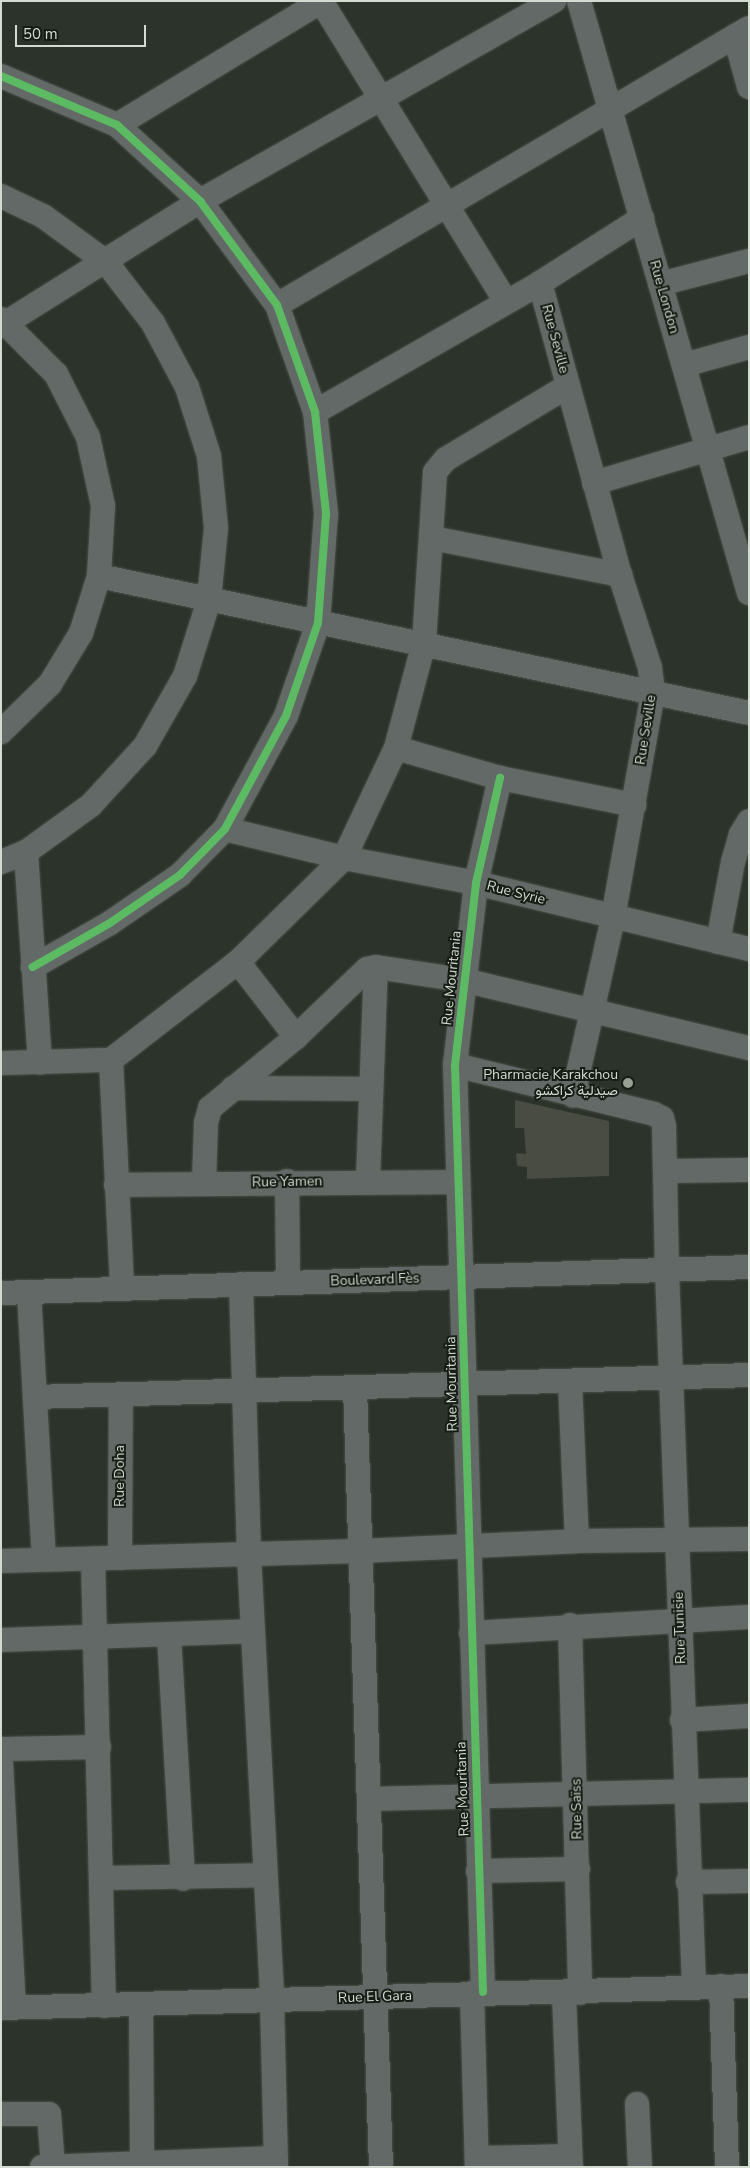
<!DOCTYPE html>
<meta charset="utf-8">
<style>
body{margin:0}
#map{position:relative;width:750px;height:2168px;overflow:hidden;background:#2c332a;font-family:"Nunito Sans",Vazirmatn,sans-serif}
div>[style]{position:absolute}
.building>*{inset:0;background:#484c43}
.roads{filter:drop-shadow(0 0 1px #4b5049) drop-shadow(0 0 1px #4b5049)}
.minor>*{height:24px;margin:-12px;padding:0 12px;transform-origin:12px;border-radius:12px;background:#636966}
.cycleway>*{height:8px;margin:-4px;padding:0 4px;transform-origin:4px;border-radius:4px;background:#5cba63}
.dots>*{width:14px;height:14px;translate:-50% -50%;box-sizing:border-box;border:2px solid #161d15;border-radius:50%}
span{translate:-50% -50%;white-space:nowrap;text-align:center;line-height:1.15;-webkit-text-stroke:4px #161d15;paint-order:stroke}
.street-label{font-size:14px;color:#d2dbd0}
.poi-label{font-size:14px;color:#d2dbd0}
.right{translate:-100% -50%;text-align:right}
.frame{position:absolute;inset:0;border:2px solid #d2dbd0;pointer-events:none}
.scale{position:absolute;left:15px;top:25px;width:131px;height:22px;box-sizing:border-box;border:2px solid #d2dbd0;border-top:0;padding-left:6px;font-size:15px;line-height:18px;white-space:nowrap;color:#d2dbd0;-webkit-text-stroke:4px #161d15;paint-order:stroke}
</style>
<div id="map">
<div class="building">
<i style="clip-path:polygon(515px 1100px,609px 1121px,609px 1176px,527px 1179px,527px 1167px,517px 1166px,516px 1153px,526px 1154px,524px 1128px,515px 1128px)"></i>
</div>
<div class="roads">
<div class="minor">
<i style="left:321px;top:1px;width:353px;rotate:58.4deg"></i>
<i style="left:579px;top:1px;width:616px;rotate:73.98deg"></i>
<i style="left:735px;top:36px;width:53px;rotate:74.6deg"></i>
<i style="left:1px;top:76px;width:126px;rotate:22.9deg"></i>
<i style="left:117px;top:125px;width:113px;rotate:42.5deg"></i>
<i style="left:200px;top:201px;width:129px;rotate:53.5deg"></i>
<i style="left:277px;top:305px;width:114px;rotate:70.4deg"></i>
<i style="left:315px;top:412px;width:103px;rotate:83.8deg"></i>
<i style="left:326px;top:514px;width:109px;rotate:94.2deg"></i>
<i style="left:318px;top:623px;width:98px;rotate:109deg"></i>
<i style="left:286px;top:716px;width:128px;rotate:118.4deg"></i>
<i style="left:225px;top:829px;width:64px;rotate:134.4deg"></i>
<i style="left:180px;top:875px;width:85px;rotate:145.6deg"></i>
<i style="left:110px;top:923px;width:89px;rotate:150.3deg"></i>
<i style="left:117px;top:125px;width:240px;rotate:-31.2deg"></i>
<i style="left:1px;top:196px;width:47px;rotate:25.5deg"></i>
<i style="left:43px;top:216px;width:78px;rotate:36.1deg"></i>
<i style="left:106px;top:262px;width:77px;rotate:52.4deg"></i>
<i style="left:153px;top:323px;width:72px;rotate:62deg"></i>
<i style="left:187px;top:387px;width:72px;rotate:72.3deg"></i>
<i style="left:209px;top:456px;width:72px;rotate:84.4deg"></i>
<i style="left:216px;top:528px;width:72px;rotate:95.6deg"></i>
<i style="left:209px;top:600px;width:80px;rotate:107.5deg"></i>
<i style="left:185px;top:676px;width:81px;rotate:119.7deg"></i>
<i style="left:145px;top:746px;width:80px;rotate:132.5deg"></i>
<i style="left:91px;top:805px;width:80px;rotate:144.1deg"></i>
<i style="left:26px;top:852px;width:27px;rotate:158deg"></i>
<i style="left:540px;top:283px;width:303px;rotate:74.7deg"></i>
<i style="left:620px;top:575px;width:98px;rotate:72.1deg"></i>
<i style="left:650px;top:668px;width:25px;rotate:83deg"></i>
<i style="left:653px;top:693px;width:229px;rotate:100.1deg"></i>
<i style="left:613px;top:918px;width:182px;rotate:102.7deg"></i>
<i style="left:660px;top:284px;width:92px;rotate:-14.5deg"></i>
<i style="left:277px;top:305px;width:547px;rotate:-30.41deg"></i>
<i style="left:1px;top:319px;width:78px;rotate:45deg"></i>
<i style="left:56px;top:374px;width:71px;rotate:63.1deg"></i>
<i style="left:88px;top:437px;width:71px;rotate:77.7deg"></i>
<i style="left:103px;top:506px;width:70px;rotate:93.3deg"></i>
<i style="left:99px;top:576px;width:60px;rotate:107.5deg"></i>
<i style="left:81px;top:633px;width:60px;rotate:121.3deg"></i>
<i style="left:50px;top:684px;width:69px;rotate:135.6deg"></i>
<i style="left:1px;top:326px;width:235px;rotate:-32.1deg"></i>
<i style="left:200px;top:201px;width:407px;rotate:-29.5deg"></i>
<i style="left:684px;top:365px;width:67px;rotate:-15.5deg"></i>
<i style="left:315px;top:412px;width:259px;rotate:-29.8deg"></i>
<i style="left:540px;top:283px;width:121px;rotate:-32.5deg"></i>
<i style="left:594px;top:483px;width:162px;rotate:-16.5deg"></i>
<i style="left:432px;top:538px;width:192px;rotate:11.1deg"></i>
<i style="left:99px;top:576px;width:664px;rotate:11.9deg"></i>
<i style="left:396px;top:748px;width:108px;rotate:16.1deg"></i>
<i style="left:500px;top:778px;width:137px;rotate:11.4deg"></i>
<i style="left:225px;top:829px;width:122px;rotate:13.7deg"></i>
<i style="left:344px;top:858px;width:134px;rotate:10.7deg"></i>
<i style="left:476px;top:883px;width:281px;rotate:13.6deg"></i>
<i style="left:26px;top:852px;width:211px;rotate:86.2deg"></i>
<i style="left:718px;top:942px;width:81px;rotate:-79.4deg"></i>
<i style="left:733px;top:862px;width:29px;rotate:-74deg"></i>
<i style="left:741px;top:834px;width:15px;rotate:-58deg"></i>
<i style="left:238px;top:962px;width:95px;rotate:52.3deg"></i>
<i style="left:111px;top:1060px;width:228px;rotate:87.2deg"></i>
<i style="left:1px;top:1063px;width:110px;rotate:-1.6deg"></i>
<i style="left:111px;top:1060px;width:160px;rotate:-37.7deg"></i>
<i style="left:238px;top:962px;width:148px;rotate:-44.5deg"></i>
<i style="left:344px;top:858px;width:122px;rotate:-64.7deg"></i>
<i style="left:396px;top:748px;width:109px;rotate:-75.1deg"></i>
<i style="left:424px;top:643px;width:171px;rotate:-86.3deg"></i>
<i style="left:435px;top:472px;width:17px;rotate:-50deg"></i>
<i style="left:446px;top:459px;width:142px;rotate:-30.9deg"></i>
<i style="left:455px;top:1065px;width:205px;rotate:13.8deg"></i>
<i style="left:654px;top:1114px;width:9px;rotate:27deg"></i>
<i style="left:662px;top:1118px;width:8px;rotate:76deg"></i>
<i style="left:664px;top:1126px;width:144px;rotate:88.8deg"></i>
<i style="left:667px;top:1270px;width:717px;rotate:87.84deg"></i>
<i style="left:233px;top:1088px;width:138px;rotate:0.4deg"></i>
<i style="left:665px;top:1171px;width:84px;rotate:-0.7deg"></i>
<i style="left:287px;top:1181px;width:102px;rotate:89.4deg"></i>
<i style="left:368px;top:1181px;width:214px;rotate:-87.9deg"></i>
<i style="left:204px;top:1183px;width:60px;rotate:-88.1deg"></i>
<i style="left:206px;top:1123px;width:16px;rotate:-75deg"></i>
<i style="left:210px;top:1108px;width:112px;rotate:-39.5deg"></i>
<i style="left:296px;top:1037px;width:98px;rotate:-43.8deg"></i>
<i style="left:367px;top:969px;width:9px;rotate:-13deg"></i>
<i style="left:376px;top:967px;width:88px;rotate:8.5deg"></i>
<i style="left:463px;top:980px;width:294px;rotate:13.4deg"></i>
<i style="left:116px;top:1185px;width:342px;rotate:-0.5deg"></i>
<i style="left:241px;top:1284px;width:271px;rotate:88.3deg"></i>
<i style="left:249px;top:1555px;width:446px;rotate:87deg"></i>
<i style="left:272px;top:2000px;width:167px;rotate:88.6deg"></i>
<i style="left:29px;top:1292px;width:267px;rotate:86.8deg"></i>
<i style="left:1px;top:1293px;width:748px;rotate:-1.99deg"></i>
<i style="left:570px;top:1382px;width:159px;rotate:87.5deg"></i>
<i style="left:355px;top:1387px;width:780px;rotate:88.09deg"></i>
<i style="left:35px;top:1397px;width:714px;rotate:-1.76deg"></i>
<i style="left:120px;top:1558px;width:164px;rotate:-89.7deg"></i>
<i style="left:93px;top:1559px;width:447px;rotate:88.6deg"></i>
<i style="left:1px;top:1561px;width:359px;rotate:-1.6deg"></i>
<i style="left:360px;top:1551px;width:217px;rotate:-2.6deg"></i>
<i style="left:577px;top:1541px;width:172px;rotate:-0.7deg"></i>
<i style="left:570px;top:1625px;width:368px;rotate:88.4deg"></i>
<i style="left:471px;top:1633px;width:278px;rotate:-3.3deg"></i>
<i style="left:169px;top:1635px;width:244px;rotate:86.7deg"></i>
<i style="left:1px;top:1640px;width:252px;rotate:-2deg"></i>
<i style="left:682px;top:1720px;width:67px;rotate:-3.4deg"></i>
<i style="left:1px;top:1749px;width:98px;rotate:-1.2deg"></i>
<i style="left:1px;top:1762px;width:245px;rotate:87deg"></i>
<i style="left:369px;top:1799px;width:380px;rotate:-1.4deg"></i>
<i style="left:478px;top:1871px;width:100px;rotate:-1.1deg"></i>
<i style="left:101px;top:1878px;width:164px;rotate:-1deg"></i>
<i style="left:688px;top:1882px;width:61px;rotate:-0.9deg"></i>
<i style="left:721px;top:1986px;width:181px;rotate:88.1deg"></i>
<i style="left:483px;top:1992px;width:927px;rotate:-91.73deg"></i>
<i style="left:455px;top:1065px;width:183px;rotate:-83.4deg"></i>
<i style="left:476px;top:883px;width:108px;rotate:-77.1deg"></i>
<i style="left:472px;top:1993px;width:174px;rotate:88.4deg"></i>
<i style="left:564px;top:1994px;width:173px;rotate:87.7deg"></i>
<i style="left:141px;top:2006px;width:161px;rotate:89.6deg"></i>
<i style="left:1px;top:2008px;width:748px;rotate:-1.68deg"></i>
<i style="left:637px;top:2104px;width:63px;rotate:87.3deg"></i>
<i style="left:1px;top:2114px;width:48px"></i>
<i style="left:49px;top:2114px;width:52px;rotate:85.6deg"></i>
<i style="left:477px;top:2158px;width:93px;rotate:-1.2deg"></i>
<i style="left:42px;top:2167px;width:234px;rotate:-2.2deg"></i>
</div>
</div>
<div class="cycleway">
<i style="left:1px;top:76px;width:126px;rotate:22.9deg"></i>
<i style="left:117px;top:125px;width:113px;rotate:42.5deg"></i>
<i style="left:200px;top:201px;width:129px;rotate:53.5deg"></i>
<i style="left:277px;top:305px;width:114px;rotate:70.4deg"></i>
<i style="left:315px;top:412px;width:103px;rotate:83.8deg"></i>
<i style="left:326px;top:514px;width:109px;rotate:94.2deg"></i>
<i style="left:318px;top:623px;width:98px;rotate:109deg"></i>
<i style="left:286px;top:716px;width:128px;rotate:118.4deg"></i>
<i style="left:225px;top:829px;width:64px;rotate:134.4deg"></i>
<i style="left:180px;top:875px;width:85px;rotate:145.6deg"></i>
<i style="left:110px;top:923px;width:89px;rotate:150.3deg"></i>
<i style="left:483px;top:1992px;width:927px;rotate:-91.73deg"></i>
<i style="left:455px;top:1065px;width:183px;rotate:-83.4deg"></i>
<i style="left:476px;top:883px;width:108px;rotate:-77.1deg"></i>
</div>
<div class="dots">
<i style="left:628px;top:1083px;background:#98a096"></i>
</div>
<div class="street-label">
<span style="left:664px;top:297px;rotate:74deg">Rue London</span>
<span style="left:555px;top:339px;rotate:75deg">Rue Seville</span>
<span style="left:646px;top:730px;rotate:-81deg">Rue Seville</span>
<span style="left:516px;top:893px;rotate:14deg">Rue Syrie</span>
<span style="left:452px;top:978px;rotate:-84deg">Rue Mouritania</span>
<span style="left:287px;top:1182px;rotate:-1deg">Rue Yamen</span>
<span style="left:375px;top:1280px;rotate:-2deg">Boulevard Fès</span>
<span style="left:452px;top:1384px;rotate:-91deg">Rue Mouritania</span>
<span style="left:120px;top:1476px;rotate:-90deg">Rue Doha</span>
<span style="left:680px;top:1628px;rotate:-92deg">Rue Tunisie</span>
<span style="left:463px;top:1789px;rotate:-92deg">Rue Mouritania</span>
<span style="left:577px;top:1809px;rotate:-91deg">Rue Saïss</span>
<span style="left:375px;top:1997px;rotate:-2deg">Rue El Gara</span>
</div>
<div class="poi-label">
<span class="right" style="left:618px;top:1083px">Pharmacie Karakchou<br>صيدلية كراكشو</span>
</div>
<div class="frame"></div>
<div class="scale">50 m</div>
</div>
